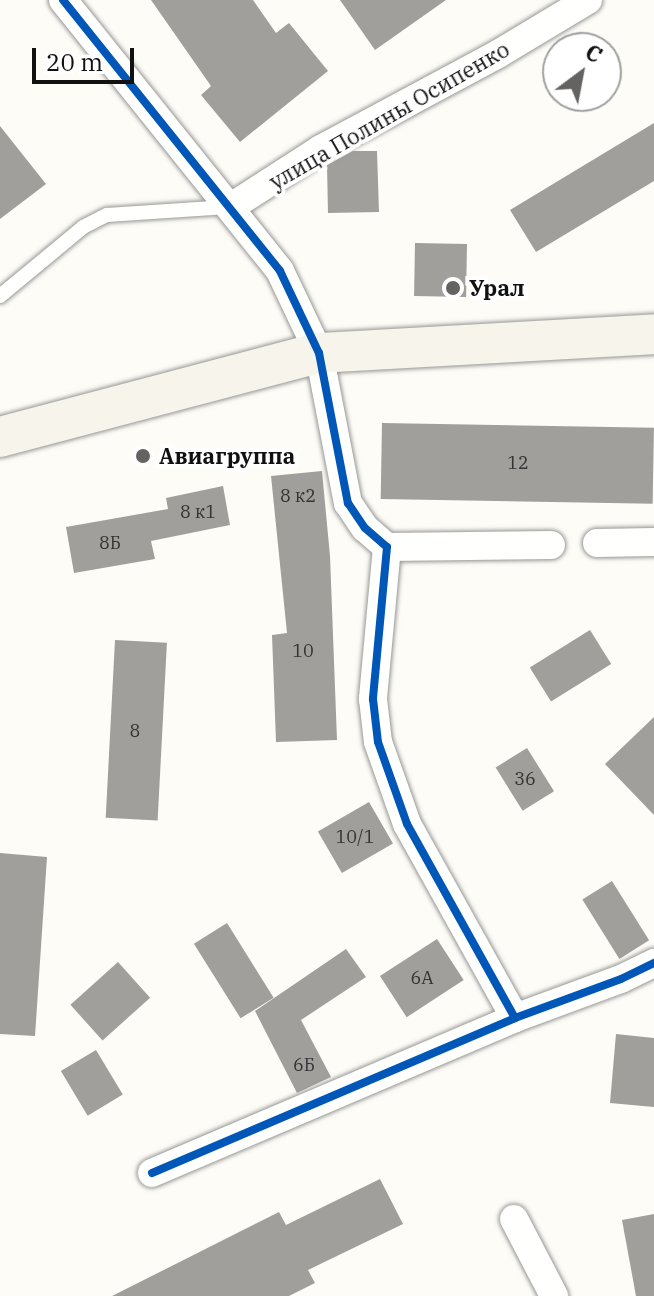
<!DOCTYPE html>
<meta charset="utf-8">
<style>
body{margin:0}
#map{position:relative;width:654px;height:1296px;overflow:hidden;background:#fdfcf7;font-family:"IBM Plex Serif",serif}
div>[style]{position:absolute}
.building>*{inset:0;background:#a19f9c;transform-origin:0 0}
.roads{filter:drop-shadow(0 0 2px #979795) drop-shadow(0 0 2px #979795)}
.lane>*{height:14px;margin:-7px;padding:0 7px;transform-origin:7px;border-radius:7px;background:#fffffe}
.street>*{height:28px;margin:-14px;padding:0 14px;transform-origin:14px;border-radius:14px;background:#fffffe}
.secondary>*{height:40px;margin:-20px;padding:0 20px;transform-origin:20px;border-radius:20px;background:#f6f4eb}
.cycleway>*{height:8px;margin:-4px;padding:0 4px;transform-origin:4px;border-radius:4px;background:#0057b8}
.dots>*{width:22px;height:22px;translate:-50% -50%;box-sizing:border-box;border:4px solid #fff;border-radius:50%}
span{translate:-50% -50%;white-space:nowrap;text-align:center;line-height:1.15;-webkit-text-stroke:8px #fff;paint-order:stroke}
.number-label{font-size:18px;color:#353434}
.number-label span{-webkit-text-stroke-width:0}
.street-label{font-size:22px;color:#111}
.poi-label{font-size:22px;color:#111;font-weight:700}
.left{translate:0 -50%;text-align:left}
.north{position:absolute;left:542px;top:32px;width:80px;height:80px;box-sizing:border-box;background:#fff;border:2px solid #a0a0a0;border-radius:50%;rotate:32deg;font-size:22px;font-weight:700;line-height:32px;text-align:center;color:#111}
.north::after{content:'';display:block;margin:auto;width:28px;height:36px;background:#646362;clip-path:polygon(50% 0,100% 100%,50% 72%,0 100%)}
.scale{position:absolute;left:32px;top:48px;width:102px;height:36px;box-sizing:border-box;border:4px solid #111;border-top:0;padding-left:10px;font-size:24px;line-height:28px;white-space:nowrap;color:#111;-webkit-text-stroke:6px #fff;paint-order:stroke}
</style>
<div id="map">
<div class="building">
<i style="clip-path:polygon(151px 0,253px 0,276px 33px,289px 23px,328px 71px,240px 142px,201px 95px,211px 86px)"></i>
<i style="clip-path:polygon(340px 0,446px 0,375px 50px)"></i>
<i style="clip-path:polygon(654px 123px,654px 181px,536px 252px,510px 210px)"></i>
<i style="clip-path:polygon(0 126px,46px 184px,0 219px)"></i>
<i style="clip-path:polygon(353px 151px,377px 151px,379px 212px,328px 213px,327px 165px)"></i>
<i style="left:415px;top:243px;width:52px;height:53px;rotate:1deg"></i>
<i style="left:382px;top:423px;width:272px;height:76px;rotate:1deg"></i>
<i style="clip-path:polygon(322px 471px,330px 556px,337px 740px,276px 742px,272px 635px,287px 633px,271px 476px)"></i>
<i style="clip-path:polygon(223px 486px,230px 525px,151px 541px,155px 559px,74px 573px,66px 527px,168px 509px,166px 498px)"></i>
<i style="left:590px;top:630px;width:40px;height:71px;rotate:58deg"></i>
<i style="left:115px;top:640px;width:52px;height:178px;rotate:3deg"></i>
<i style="clip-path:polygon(654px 717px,654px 815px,605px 764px)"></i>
<i style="left:527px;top:748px;width:51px;height:37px;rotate:58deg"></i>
<i style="left:369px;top:802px;width:48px;height:59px;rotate:60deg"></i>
<i style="clip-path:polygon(0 853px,47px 857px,35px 1036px,0 1034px)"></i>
<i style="left:612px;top:881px;width:70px;height:35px;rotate:58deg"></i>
<i style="left:227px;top:923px;width:88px;height:39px;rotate:58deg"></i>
<i style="left:437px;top:939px;width:49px;height:68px;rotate:57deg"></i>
<i style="clip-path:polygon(346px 949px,366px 977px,301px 1020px,331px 1077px,297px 1093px,255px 1011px)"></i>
<i style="left:118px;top:962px;width:48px;height:64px;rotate:48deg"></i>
<i style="clip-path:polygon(616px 1034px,654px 1038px,654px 1107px,610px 1103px)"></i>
<i style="left:96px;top:1050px;width:52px;height:41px;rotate:59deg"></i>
<i style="clip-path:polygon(380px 1179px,403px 1224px,308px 1270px,315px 1283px,289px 1296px,112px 1296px,279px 1212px,286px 1225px)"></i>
<i style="clip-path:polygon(654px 1214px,654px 1296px,636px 1296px,622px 1220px)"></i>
</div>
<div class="roads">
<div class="lane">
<i style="left:0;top:296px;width:108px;rotate:-39.7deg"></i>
<i style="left:83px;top:227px;width:27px;rotate:-27deg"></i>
<i style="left:107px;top:215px;width:121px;rotate:-3.8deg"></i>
</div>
<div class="street">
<i style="left:63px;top:0;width:347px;rotate:51.3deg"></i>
<i style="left:280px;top:271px;width:91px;rotate:64.6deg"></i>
<i style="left:319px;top:353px;width:153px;rotate:79.1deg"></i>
<i style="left:348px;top:503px;width:30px;rotate:56deg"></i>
<i style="left:365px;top:528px;width:29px;rotate:41deg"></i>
<i style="left:387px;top:547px;width:153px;rotate:95.3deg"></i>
<i style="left:373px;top:699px;width:43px;rotate:83.4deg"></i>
<i style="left:378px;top:742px;width:87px;rotate:70.5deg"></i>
<i style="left:407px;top:824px;width:222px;rotate:60.9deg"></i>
<i style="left:231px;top:207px;width:107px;rotate:-32.8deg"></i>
<i style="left:321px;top:149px;width:201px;rotate:-28.2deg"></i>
<i style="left:498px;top:54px;width:105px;rotate:-31deg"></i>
<i style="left:597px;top:543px;width:57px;rotate:-1deg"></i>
<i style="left:387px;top:547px;width:164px;rotate:-0.7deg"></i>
<i style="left:152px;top:1173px;width:395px;rotate:-23.1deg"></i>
<i style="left:515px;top:1018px;width:113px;rotate:-20.2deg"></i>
<i style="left:621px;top:979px;width:37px;rotate:-26deg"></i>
<i style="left:514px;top:1219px;width:87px;rotate:62.5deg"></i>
</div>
<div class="secondary">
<i style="left:0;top:437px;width:330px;rotate:-14.8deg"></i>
<i style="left:319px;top:353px;width:336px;rotate:-3.2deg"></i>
</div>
</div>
<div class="cycleway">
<i style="left:63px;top:0;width:347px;rotate:51.3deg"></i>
<i style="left:280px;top:271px;width:91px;rotate:64.6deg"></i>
<i style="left:319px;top:353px;width:153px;rotate:79.1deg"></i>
<i style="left:348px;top:503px;width:30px;rotate:56deg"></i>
<i style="left:365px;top:528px;width:29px;rotate:41deg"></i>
<i style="left:387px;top:547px;width:153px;rotate:95.3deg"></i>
<i style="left:373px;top:699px;width:43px;rotate:83.4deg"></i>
<i style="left:378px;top:742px;width:87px;rotate:70.5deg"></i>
<i style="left:407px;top:824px;width:222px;rotate:60.9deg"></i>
<i style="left:152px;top:1173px;width:395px;rotate:-23.1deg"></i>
<i style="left:515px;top:1018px;width:113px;rotate:-20.2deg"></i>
<i style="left:621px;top:979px;width:37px;rotate:-26deg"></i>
</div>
<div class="dots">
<i style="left:453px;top:288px;background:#646362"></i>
<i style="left:143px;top:456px;background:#646362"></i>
</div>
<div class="number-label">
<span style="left:518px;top:463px">12</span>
<span style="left:298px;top:496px">8 к2</span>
<span style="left:198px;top:512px">8 к1</span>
<span style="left:110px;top:543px">8Б</span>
<span style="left:303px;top:651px">10</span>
<span style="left:135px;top:731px">8</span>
<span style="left:525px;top:779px">36</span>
<span style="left:355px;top:837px">10/1</span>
<span style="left:422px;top:978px">6А</span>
<span style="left:304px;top:1065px">6Б</span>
</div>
<div class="street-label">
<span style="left:389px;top:115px;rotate:-30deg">улица Полины Осипенко</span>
</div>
<div class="poi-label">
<span class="left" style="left:469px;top:288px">Урал</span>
<span class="left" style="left:159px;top:456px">Авиагруппа</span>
</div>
<div class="north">С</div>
<div class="scale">20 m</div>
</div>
